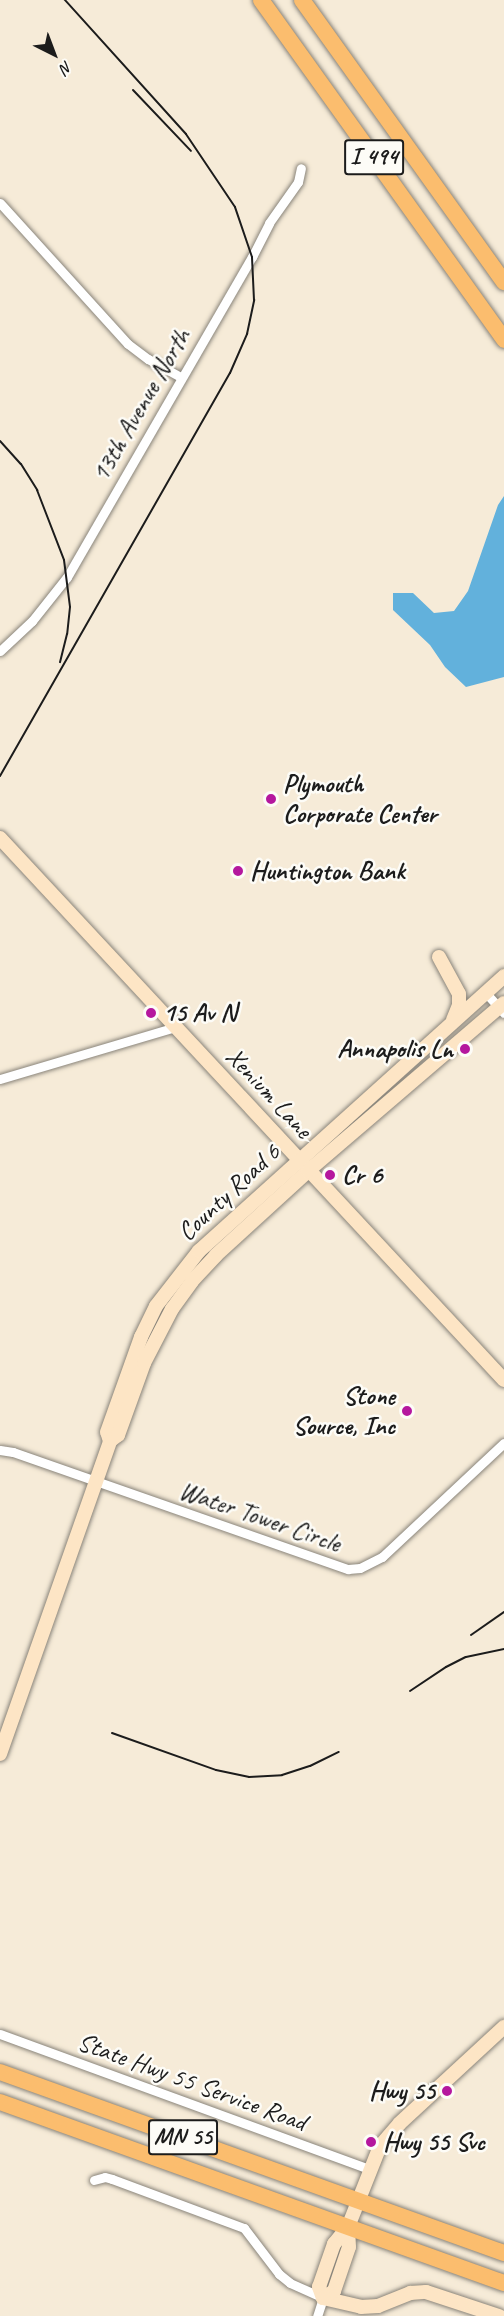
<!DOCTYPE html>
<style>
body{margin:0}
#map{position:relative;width:504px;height:2316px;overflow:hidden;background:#f6ebd8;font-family:Caveat,sans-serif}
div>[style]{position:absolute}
.water>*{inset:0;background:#62b1dc}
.roads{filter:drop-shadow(0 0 2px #89847a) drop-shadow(0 0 2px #89847a)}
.street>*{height:9px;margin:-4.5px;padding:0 4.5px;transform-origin:4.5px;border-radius:4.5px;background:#fff}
.secondary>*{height:14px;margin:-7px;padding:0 7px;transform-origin:7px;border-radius:7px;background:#fde5c5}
.highway>*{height:16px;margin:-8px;padding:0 8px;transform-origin:8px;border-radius:8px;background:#fbbd6e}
.rail>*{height:2px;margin:-1px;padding:0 1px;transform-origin:1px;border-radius:1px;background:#1c1c1c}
.dots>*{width:16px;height:16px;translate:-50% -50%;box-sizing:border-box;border:3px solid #fdfcf7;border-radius:50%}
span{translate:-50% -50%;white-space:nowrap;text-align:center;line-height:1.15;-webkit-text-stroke:5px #fdfcf7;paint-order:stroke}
.shield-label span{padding:2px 4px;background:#fdfcf7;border:2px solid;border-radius:4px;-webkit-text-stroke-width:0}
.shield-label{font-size:24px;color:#1c1c1c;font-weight:700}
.street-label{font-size:26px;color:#1c1c1c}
.poi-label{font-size:26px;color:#1c1c1c;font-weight:700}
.left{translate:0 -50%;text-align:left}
.right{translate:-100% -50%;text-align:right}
.north{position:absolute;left:24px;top:24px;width:60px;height:60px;-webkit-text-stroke:4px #fdfcf7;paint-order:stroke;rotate:138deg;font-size:16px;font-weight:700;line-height:24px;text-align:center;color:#1c1c1c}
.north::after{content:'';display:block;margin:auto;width:21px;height:27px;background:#1c1c1c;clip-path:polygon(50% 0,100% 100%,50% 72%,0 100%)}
</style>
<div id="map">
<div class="water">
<i style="clip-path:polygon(504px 496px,504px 677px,466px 687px,445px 667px,430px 645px,393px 610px,393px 593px,413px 593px,434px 613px,454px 611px,468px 591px,498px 505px)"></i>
</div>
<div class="roads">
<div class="street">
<i style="left:0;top:203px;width:190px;rotate:47.8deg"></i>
<i style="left:128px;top:344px;width:25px;rotate:37deg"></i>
<i style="left:148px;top:359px;width:37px;rotate:29deg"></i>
<i style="left:0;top:651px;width:44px;rotate:-43.2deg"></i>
<i style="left:32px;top:621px;width:56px;rotate:-51.5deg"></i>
<i style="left:67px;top:577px;width:370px;rotate:-60deg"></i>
<i style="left:252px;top:257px;width:38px;rotate:-63deg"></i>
<i style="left:269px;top:223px;width:50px;rotate:-54.7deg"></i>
<i style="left:298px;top:182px;width:14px;rotate:-78deg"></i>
<i style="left:486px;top:993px;width:27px;rotate:48deg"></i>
<i style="left:0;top:1079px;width:183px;rotate:-16.5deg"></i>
<i style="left:0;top:1450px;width:13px;rotate:9deg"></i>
<i style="left:13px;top:1452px;width:355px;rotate:19.3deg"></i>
<i style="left:348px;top:1569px;width:12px;rotate:-5deg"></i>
<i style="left:360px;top:1568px;width:25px;rotate:-27deg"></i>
<i style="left:382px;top:1557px;width:167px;rotate:-43.1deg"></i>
<i style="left:0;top:2034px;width:393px;rotate:20.1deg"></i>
<i style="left:94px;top:2180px;width:11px;rotate:-15deg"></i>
<i style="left:105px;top:2177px;width:7px;rotate:16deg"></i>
<i style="left:112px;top:2179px;width:141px;rotate:20.4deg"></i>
<i style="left:244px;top:2228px;width:58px;rotate:52.7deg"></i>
<i style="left:279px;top:2274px;width:14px;rotate:39deg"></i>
<i style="left:290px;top:2283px;width:36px;rotate:24deg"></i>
<i style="left:323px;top:2298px;width:19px;rotate:108deg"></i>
</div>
<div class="secondary">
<i style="left:0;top:838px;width:740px;rotate:47.08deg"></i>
<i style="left:439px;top:957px;width:42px;rotate:61.6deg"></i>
<i style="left:459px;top:994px;width:11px;rotate:90deg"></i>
<i style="left:459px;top:1005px;width:16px;rotate:112deg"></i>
<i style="left:110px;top:1441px;width:9px;rotate:-108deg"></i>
<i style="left:107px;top:1432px;width:101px;rotate:-70.3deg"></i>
<i style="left:141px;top:1337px;width:34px;rotate:-64deg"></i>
<i style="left:156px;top:1306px;width:70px;rotate:-52deg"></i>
<i style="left:199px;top:1251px;width:411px;rotate:-42deg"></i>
<i style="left:0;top:1754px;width:332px;rotate:-70.6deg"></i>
<i style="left:110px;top:1441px;width:10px;rotate:-37deg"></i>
<i style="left:118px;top:1435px;width:77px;rotate:-70.1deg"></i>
<i style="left:144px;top:1363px;width:61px;rotate:-62.6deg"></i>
<i style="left:172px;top:1309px;width:34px;rotate:-54deg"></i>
<i style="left:192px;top:1281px;width:35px;rotate:-47deg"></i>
<i style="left:216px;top:1255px;width:125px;rotate:-42.4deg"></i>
<i style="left:308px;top:1171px;width:258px;rotate:-40.6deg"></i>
<i style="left:323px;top:2298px;width:12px;rotate:-110deg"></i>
<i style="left:319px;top:2287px;width:46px;rotate:-70.8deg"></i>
<i style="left:334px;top:2244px;width:22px;rotate:-51deg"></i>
<i style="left:348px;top:2227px;width:87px;rotate:-68.4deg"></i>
<i style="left:380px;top:2146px;width:30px;rotate:-49deg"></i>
<i style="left:400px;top:2123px;width:142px;rotate:-42.7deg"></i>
<i style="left:323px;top:2298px;width:39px;rotate:13deg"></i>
<i style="left:361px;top:2307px;width:17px;rotate:-3deg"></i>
<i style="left:378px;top:2306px;width:35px;rotate:-22deg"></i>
<i style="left:410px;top:2293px;width:16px;rotate:-4deg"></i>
<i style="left:426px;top:2292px;width:77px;rotate:18.2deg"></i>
<i style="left:323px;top:2298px;width:13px;rotate:-32deg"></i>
<i style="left:334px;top:2291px;width:46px;rotate:-71.2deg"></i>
<i style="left:349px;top:2247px;width:20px;rotate:-93deg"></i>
</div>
<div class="highway">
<i style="left:261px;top:0;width:418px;rotate:54.4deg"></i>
<i style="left:302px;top:0;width:347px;rotate:54.4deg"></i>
<i style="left:0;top:2072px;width:536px;rotate:19.75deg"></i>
<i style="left:0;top:2102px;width:536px;rotate:19.75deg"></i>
</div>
</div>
<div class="rail">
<i style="left:133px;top:90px;width:84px;rotate:46.4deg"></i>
<i style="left:0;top:441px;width:31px;rotate:48deg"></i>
<i style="left:21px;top:464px;width:31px;rotate:58deg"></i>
<i style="left:37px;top:490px;width:75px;rotate:68.9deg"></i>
<i style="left:64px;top:560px;width:47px;rotate:82.7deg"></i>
<i style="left:70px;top:607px;width:27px;rotate:96deg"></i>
<i style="left:67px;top:634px;width:29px;rotate:104deg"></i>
<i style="left:0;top:776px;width:464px;rotate:-60.3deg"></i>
<i style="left:230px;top:373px;width:43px;rotate:-66.4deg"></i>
<i style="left:247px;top:334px;width:35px;rotate:-78deg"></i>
<i style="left:254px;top:300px;width:43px;rotate:-92.7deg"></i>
<i style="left:252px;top:257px;width:53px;rotate:-108.8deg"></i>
<i style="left:235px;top:207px;width:88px;rotate:-123.9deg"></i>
<i style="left:186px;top:134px;width:181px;rotate:-132.1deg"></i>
<i style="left:471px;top:1635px;width:40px;rotate:-34.9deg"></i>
<i style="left:410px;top:1691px;width:43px;rotate:-33.7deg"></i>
<i style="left:446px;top:1667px;width:22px;rotate:-27deg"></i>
<i style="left:466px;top:1657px;width:39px;rotate:-12deg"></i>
<i style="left:112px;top:1733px;width:110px;rotate:19.6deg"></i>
<i style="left:216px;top:1770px;width:34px;rotate:12deg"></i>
<i style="left:249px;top:1777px;width:33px;rotate:-3deg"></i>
<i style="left:282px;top:1775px;width:29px;rotate:-18deg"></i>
<i style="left:310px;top:1766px;width:32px;rotate:-26deg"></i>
</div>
<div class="dots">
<i style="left:271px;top:799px;background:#b5179e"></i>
<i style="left:238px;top:871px;background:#b5179e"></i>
<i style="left:151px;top:1013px;background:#b5179e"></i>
<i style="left:465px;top:1049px;background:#b5179e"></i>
<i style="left:330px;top:1175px;background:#b5179e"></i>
<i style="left:407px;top:1411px;background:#b5179e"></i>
<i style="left:447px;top:2091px;background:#b5179e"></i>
<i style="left:371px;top:2142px;background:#b5179e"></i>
</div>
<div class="shield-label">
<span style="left:374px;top:157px">I 494</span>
<span style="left:183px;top:2137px">MN 55</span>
</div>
<div class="street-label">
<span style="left:141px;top:405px;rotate:-60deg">13th Avenue North</span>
<span style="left:269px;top:1093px;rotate:47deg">Xenium Lane</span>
<span style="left:229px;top:1192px;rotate:-43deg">County Road 6</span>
<span style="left:260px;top:1517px;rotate:19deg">Water Tower Circle</span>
<span style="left:192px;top:2082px;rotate:20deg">State Hwy 55 Service Road</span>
</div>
<div class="poi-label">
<span class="left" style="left:283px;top:799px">Plymouth<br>Corporate Center</span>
<span class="left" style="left:250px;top:871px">Huntington Bank</span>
<span class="left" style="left:163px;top:1013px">15 Av N</span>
<span class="right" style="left:453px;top:1049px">Annapolis Ln</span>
<span class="left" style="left:342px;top:1175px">Cr 6</span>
<span class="right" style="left:395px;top:1411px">Stone<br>Source, Inc</span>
<span class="right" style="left:435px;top:2091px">Hwy 55</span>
<span class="left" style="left:383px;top:2142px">Hwy 55 Svc</span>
</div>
<div class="north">N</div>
</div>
